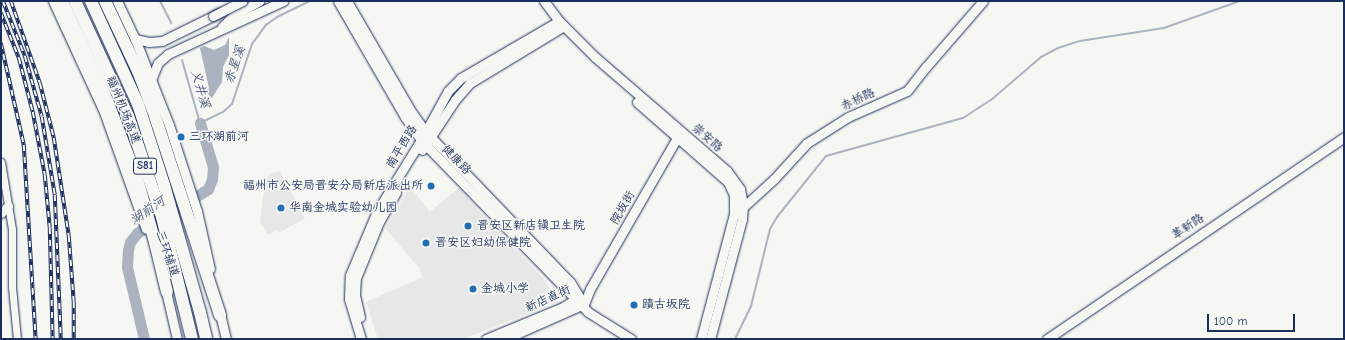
<!DOCTYPE html>
<meta charset="utf-8">
<style>
body{margin:0}
#map{position:relative;width:1345px;height:340px;overflow:hidden;background:#f6f6f2;font-family:"Comic Neue","LXGW WenKai TC",sans-serif}
div>[style]{position:absolute}
.built>*{inset:0;background:#e6e7e7}
.water>*{inset:0;background:#abb2c0}
.stream>*{height:2px;margin:-1px;padding:0 1px;transform-origin:1px;border-radius:1px;background:#abb2c0}
.river>*{height:11px;margin:-5.5px;padding:0 5.5px;transform-origin:5.5px;border-radius:5.5px;background:#abb2c0}
.roads{filter:drop-shadow(0 0 1px #1b2f5e) drop-shadow(0 0 1px #1b2f5e)}
.street>*{height:7px;margin:-3.5px;padding:0 3.5px;transform-origin:3.5px;border-radius:3.5px;background:#f6f6f2}
.secondary>*{height:9px;margin:-4.5px;padding:0 4.5px;transform-origin:4.5px;border-radius:4.5px;background:#f6f6f2}
.highway>*{height:12px;margin:-6px;padding:0 6px;transform-origin:6px;border-radius:6px;background:#f6f6f2}
.rail>*{height:3.5px;margin-top:-1.75px;transform-origin:0;background:repeating-linear-gradient(90deg,#f6f6f2 0 6px,#1b2f5e 0 12px);box-sizing:border-box;border-block:1px solid #1b2f5e}
.bridges{filter:drop-shadow(0 0 1px #1b2f5e) drop-shadow(0 0 1px #1b2f5e)}
.secondary-bridge>*{height:9px;margin:-4.5px;padding:0 4.5px;transform-origin:4.5px;border-radius:4.5px;background:#f6f6f2}
.dots>*{width:11px;height:11px;translate:-50% -50%;box-sizing:border-box;border:2px solid #f6f6f2;border-radius:50%}
span{translate:-50% -50%;white-space:nowrap;text-align:center;line-height:1.15;-webkit-text-stroke:3px #f6f6f2;paint-order:stroke}
.shield-label span{padding:1px 3px;background:#f6f6f2;border:1px solid;border-radius:3px;-webkit-text-stroke-width:0}
.shield-label{font-size:11px;color:#1b2f5e;font-weight:700}
.street-label{font-size:12px;color:#1b2f5e}
.poi-label{font-size:12px;color:#1b2f5e}
.left{translate:0 -50%;text-align:left}
.right{translate:-100% -50%;text-align:right}
.water-label{font-size:13px;color:#46567b;font-style:italic}
.frame{position:absolute;inset:0;border:2px solid #1b2f5e;pointer-events:none}
.scale{position:absolute;left:1207px;top:314px;width:88px;height:18px;box-sizing:border-box;border:2px solid #1b2f5e;border-top:0;padding-left:5px;font-size:12px;line-height:14px;white-space:nowrap;color:#1b2f5e;-webkit-text-stroke:3px #f6f6f2;paint-order:stroke}
</style>
<div id="map">
<div class="built">
<i style="clip-path:polygon(280px 171px,305px 218px,279px 233px,276px 230px,268px 235px,260px 222px,263px 197px,266px 182px,270px 173px)"></i>
<i style="clip-path:polygon(410px 187px,430px 212px,458px 188px,544px 279px,551px 290px,550px 301px,545px 307px,463px 339px,378px 339px,366px 302px,423px 277px,420px 271px,421px 270px,385px 228px)"></i>
</div>
<div class="water">
<i style="clip-path:polygon(229px 37px,229px 55px,223px 67px,222px 82px,212px 98px,207px 93px,209px 88px,200px 48px,204px 46px,214px 50px,225px 45px)"></i>
</div>
<div class="stream">
<i style="left:160px;top:1px;width:25px;rotate:63deg"></i>
<i style="left:182px;top:60px;width:66px;rotate:74.1deg"></i>
<i style="left:200px;top:123px;width:25px;rotate:-26deg"></i>
<i style="left:223px;top:112px;width:12px;rotate:-42deg"></i>
<i style="left:232px;top:104px;width:63px;rotate:-71.6deg"></i>
<i style="left:252px;top:44px;width:24px;rotate:-54deg"></i>
<i style="left:266px;top:25px;width:14px;rotate:-36deg"></i>
<i style="left:277px;top:17px;width:37px;rotate:-26deg"></i>
<i style="left:735px;top:339px;width:37px;rotate:-64deg"></i>
<i style="left:751px;top:306px;width:79px;rotate:-76.1deg"></i>
<i style="left:770px;top:229px;width:14px;rotate:-60deg"></i>
<i style="left:777px;top:217px;width:78px;rotate:-51.2deg"></i>
<i style="left:826px;top:156px;width:142px;rotate:-15.5deg"></i>
<i style="left:963px;top:118px;width:33px;rotate:-33deg"></i>
<i style="left:991px;top:100px;width:66px;rotate:-40.7deg"></i>
<i style="left:1041px;top:57px;width:19px;rotate:-28deg"></i>
<i style="left:1058px;top:48px;width:23px;rotate:-18deg"></i>
<i style="left:1080px;top:41px;width:85px;rotate:-8.8deg"></i>
<i style="left:1164px;top:28px;width:81px;rotate:-19.6deg"></i>
</div>
<div class="river">
<i style="left:144px;top:339px;width:74px;rotate:-103.3deg"></i>
<i style="left:127px;top:267px;width:17px;rotate:-87deg"></i>
<i style="left:128px;top:250px;width:8px;rotate:-76deg"></i>
<i style="left:130px;top:242px;width:11px;rotate:-52deg"></i>
<i style="left:137px;top:233px;width:84px;rotate:-31.8deg"></i>
<i style="left:208px;top:189px;width:11px;rotate:-68deg"></i>
<i style="left:212px;top:179px;width:12px;rotate:-85deg"></i>
<i style="left:213px;top:167px;width:46px;rotate:-106.5deg"></i>
</div>
<div class="roads">
<div class="street">
<i style="left:1px;top:162px;width:68px;rotate:80.7deg"></i>
<i style="left:12px;top:229px;width:58px;rotate:90deg"></i>
<i style="left:12px;top:287px;width:52px;rotate:84.5deg"></i>
</div>
<div class="secondary">
<i style="left:53px;top:1px;width:122px;rotate:65.3deg"></i>
<i style="left:104px;top:112px;width:124px;rotate:70.3deg"></i>
<i style="left:117px;top:1px;width:42px;rotate:64.7deg"></i>
<i style="left:135px;top:39px;width:92px;rotate:68.4deg"></i>
<i style="left:169px;top:125px;width:90px;rotate:72deg"></i>
<i style="left:197px;top:211px;width:59px;rotate:77.4deg"></i>
<i style="left:338px;top:1px;width:134px;rotate:60deg"></i>
<i style="left:405px;top:117px;width:28px;rotate:55deg"></i>
<i style="left:421px;top:140px;width:240px;rotate:45.8deg"></i>
<i style="left:588px;top:312px;width:51px;rotate:32.1deg"></i>
<i style="left:347px;top:1px;width:129px;rotate:59.9deg"></i>
<i style="left:412px;top:113px;width:24px;rotate:54deg"></i>
<i style="left:426px;top:132px;width:208px;rotate:46.2deg"></i>
<i style="left:570px;top:282px;width:26px;rotate:58deg"></i>
<i style="left:544px;top:1px;width:25px;rotate:53deg"></i>
<i style="left:559px;top:21px;width:51px;rotate:45deg"></i>
<i style="left:595px;top:57px;width:174px;rotate:40.8deg"></i>
<i style="left:727px;top:171px;width:22px;rotate:54deg"></i>
<i style="left:740px;top:189px;width:16px;rotate:79deg"></i>
<i style="left:743px;top:205px;width:14px;rotate:94deg"></i>
<i style="left:742px;top:219px;width:124px;rotate:104.9deg"></i>
<i style="left:222px;top:27px;width:17px;rotate:-45deg"></i>
<i style="left:234px;top:15px;width:29px;rotate:-29deg"></i>
<i style="left:135px;top:39px;width:14px;rotate:12deg"></i>
<i style="left:149px;top:42px;width:13px;rotate:-4deg"></i>
<i style="left:162px;top:41px;width:64px;rotate:-26.2deg"></i>
<i style="left:151px;top:80px;width:18px;rotate:-68deg"></i>
<i style="left:158px;top:63px;width:13px;rotate:-42deg"></i>
<i style="left:168px;top:54px;width:127px;rotate:-24.7deg"></i>
<i style="left:637px;top:102px;width:121px;rotate:41.3deg"></i>
<i style="left:728px;top:182px;width:14px;rotate:65deg"></i>
<i style="left:734px;top:195px;width:19px;rotate:90deg"></i>
<i style="left:734px;top:214px;width:129px;rotate:104.8deg"></i>
<i style="left:422px;top:150px;width:60px;rotate:-56.6deg"></i>
<i style="left:455px;top:100px;width:23px;rotate:-49deg"></i>
<i style="left:470px;top:83px;width:110px;rotate:-31.2deg"></i>
<i style="left:740px;top:210px;width:46px;rotate:-42.4deg"></i>
<i style="left:774px;top:179px;width:49px;rotate:-47.5deg"></i>
<i style="left:807px;top:143px;width:49px;rotate:-32.4deg"></i>
<i style="left:848px;top:117px;width:64px;rotate:-23.8deg"></i>
<i style="left:907px;top:91px;width:31px;rotate:-52deg"></i>
<i style="left:926px;top:67px;width:87px;rotate:-49.2deg"></i>
<i style="left:1px;top:213px;width:10px;rotate:-45deg"></i>
<i style="left:165px;top:287px;width:53px;rotate:77deg"></i>
<i style="left:219px;top:309px;width:31px;rotate:77deg"></i>
<i style="left:360px;top:317px;width:23px;rotate:-103deg"></i>
<i style="left:355px;top:295px;width:17px;rotate:-87deg"></i>
<i style="left:356px;top:278px;width:61px;rotate:-67.7deg"></i>
<i style="left:379px;top:222px;width:34px;rotate:-60deg"></i>
<i style="left:361px;top:339px;width:42px;rotate:-106.7deg"></i>
<i style="left:349px;top:299px;width:24px;rotate:-88deg"></i>
<i style="left:350px;top:275px;width:69px;rotate:-67.1deg"></i>
<i style="left:377px;top:211px;width:84px;rotate:-58.2deg"></i>
<i style="left:421px;top:140px;width:56px;rotate:-61.1deg"></i>
<i style="left:448px;top:91px;width:18px;rotate:-45deg"></i>
<i style="left:461px;top:78px;width:113px;rotate:-30.2deg"></i>
<i style="left:486px;top:339px;width:81px;rotate:-22.5deg"></i>
<i style="left:561px;top:308px;width:21px;rotate:-31deg"></i>
<i style="left:505px;top:339px;width:86px;rotate:-23.9deg"></i>
<i style="left:584px;top:304px;width:16px;rotate:-68deg"></i>
<i style="left:590px;top:289px;width:174px;rotate:-60.1deg"></i>
<i style="left:1047px;top:339px;width:359px;rotate:-34.2deg"></i>
</div>
<div class="highway">
<i style="left:62px;top:1px;width:93px;rotate:65.1deg"></i>
<i style="left:101px;top:85px;width:101px;rotate:69deg"></i>
<i style="left:137px;top:179px;width:66px;rotate:74.1deg"></i>
<i style="left:155px;top:242px;width:51px;rotate:76.5deg"></i>
<i style="left:75px;top:1px;width:127px;rotate:65.3deg"></i>
<i style="left:128px;top:116px;width:107px;rotate:71.4deg"></i>
<i style="left:162px;top:217px;width:126px;rotate:76.2deg"></i>
<i style="left:91px;top:1px;width:113px;rotate:65.5deg"></i>
<i style="left:138px;top:104px;width:85px;rotate:72.2deg"></i>
<i style="left:164px;top:185px;width:132px;rotate:74.2deg"></i>
<i style="left:200px;top:312px;width:28px;rotate:77deg"></i>
<i style="left:105px;top:1px;width:77px;rotate:64.8deg"></i>
<i style="left:138px;top:71px;width:42px;rotate:69deg"></i>
<i style="left:153px;top:110px;width:216px;rotate:71.9deg"></i>
</div>
</div>
<div class="rail">
<i style="left:3px;top:1px;width:59px;rotate:68.2deg"></i>
<i style="left:25px;top:56px;width:63px;rotate:74.4deg"></i>
<i style="left:42px;top:117px;width:79px;rotate:80.5deg"></i>
<i style="left:55px;top:195px;width:144px;rotate:87.6deg"></i>
<i style="left:11px;top:1px;width:87px;rotate:70.5deg"></i>
<i style="left:40px;top:83px;width:57px;rotate:75.7deg"></i>
<i style="left:54px;top:138px;width:99px;rotate:81.3deg"></i>
<i style="left:69px;top:236px;width:66px;rotate:85.7deg"></i>
<i style="left:74px;top:302px;width:37px;rotate:90deg"></i>
<i style="left:1px;top:13px;width:48px;rotate:68.2deg"></i>
<i style="left:19px;top:58px;width:56px;rotate:75.5deg"></i>
<i style="left:33px;top:112px;width:64px;rotate:79.2deg"></i>
<i style="left:45px;top:175px;width:53px;rotate:84.6deg"></i>
<i style="left:50px;top:228px;width:111px;rotate:88.5deg"></i>
<i style="left:1px;top:43px;width:105px;rotate:77.3deg"></i>
<i style="left:24px;top:145px;width:194px;rotate:86.5deg"></i>
</div>
<div class="bridges">
<div class="secondary-bridge">
<i style="left:213px;top:16px;width:33px;rotate:-27deg"></i>
</div>
</div>
<div class="dots">
<i style="left:181px;top:137px;background:#1f6fb2"></i>
<i style="left:431px;top:186px;background:#1f6fb2"></i>
<i style="left:281px;top:208px;background:#1f6fb2"></i>
<i style="left:468px;top:226px;background:#1f6fb2"></i>
<i style="left:426px;top:243px;background:#1f6fb2"></i>
<i style="left:473px;top:289px;background:#1f6fb2"></i>
<i style="left:634px;top:305px;background:#1f6fb2"></i>
</div>
<div class="shield-label">
<span style="left:145px;top:166px">S81</span>
</div>
<div class="street-label">
<span style="left:858px;top:100px;rotate:-26deg">赤桥路</span>
<span style="left:123px;top:110px;rotate:68deg">福州机场高速</span>
<span style="left:707px;top:138px;rotate:41deg">崇安路</span>
<span style="left:402px;top:147px;rotate:-59deg">南平西路</span>
<span style="left:456px;top:160px;rotate:46deg">健康路</span>
<span style="left:623px;top:208px;rotate:-60deg">院坂街</span>
<span style="left:1188px;top:227px;rotate:-34deg">革新路</span>
<span style="left:167px;top:254px;rotate:71deg">三环辅道</span>
<span style="left:548px;top:299px;rotate:-25deg">新店直街</span>
</div>
<div class="poi-label">
<span class="left" style="left:189px;top:137px">三环湖前河</span>
<span class="right" style="left:423px;top:186px">福州市公安局晋安分局新店派出所</span>
<span class="left" style="left:289px;top:208px">华南金城实验幼儿园</span>
<span class="left" style="left:477px;top:226px">晋安区新店镇卫生院</span>
<span class="left" style="left:435px;top:243px">晋安区妇幼保健院</span>
<span class="left" style="left:481px;top:289px">金城小学</span>
<span class="left" style="left:642px;top:305px">蹟古坂院</span>
</div>
<div class="water-label">
<span style="left:235px;top:65px;rotate:-71deg">赤星溪</span>
<span style="left:200px;top:89px;rotate:74deg">义井溪</span>
<span style="left:148px;top:211px;rotate:-34deg">湖前河</span>
</div>
<div class="frame"></div>
<div class="scale">100 m</div>
</div>
